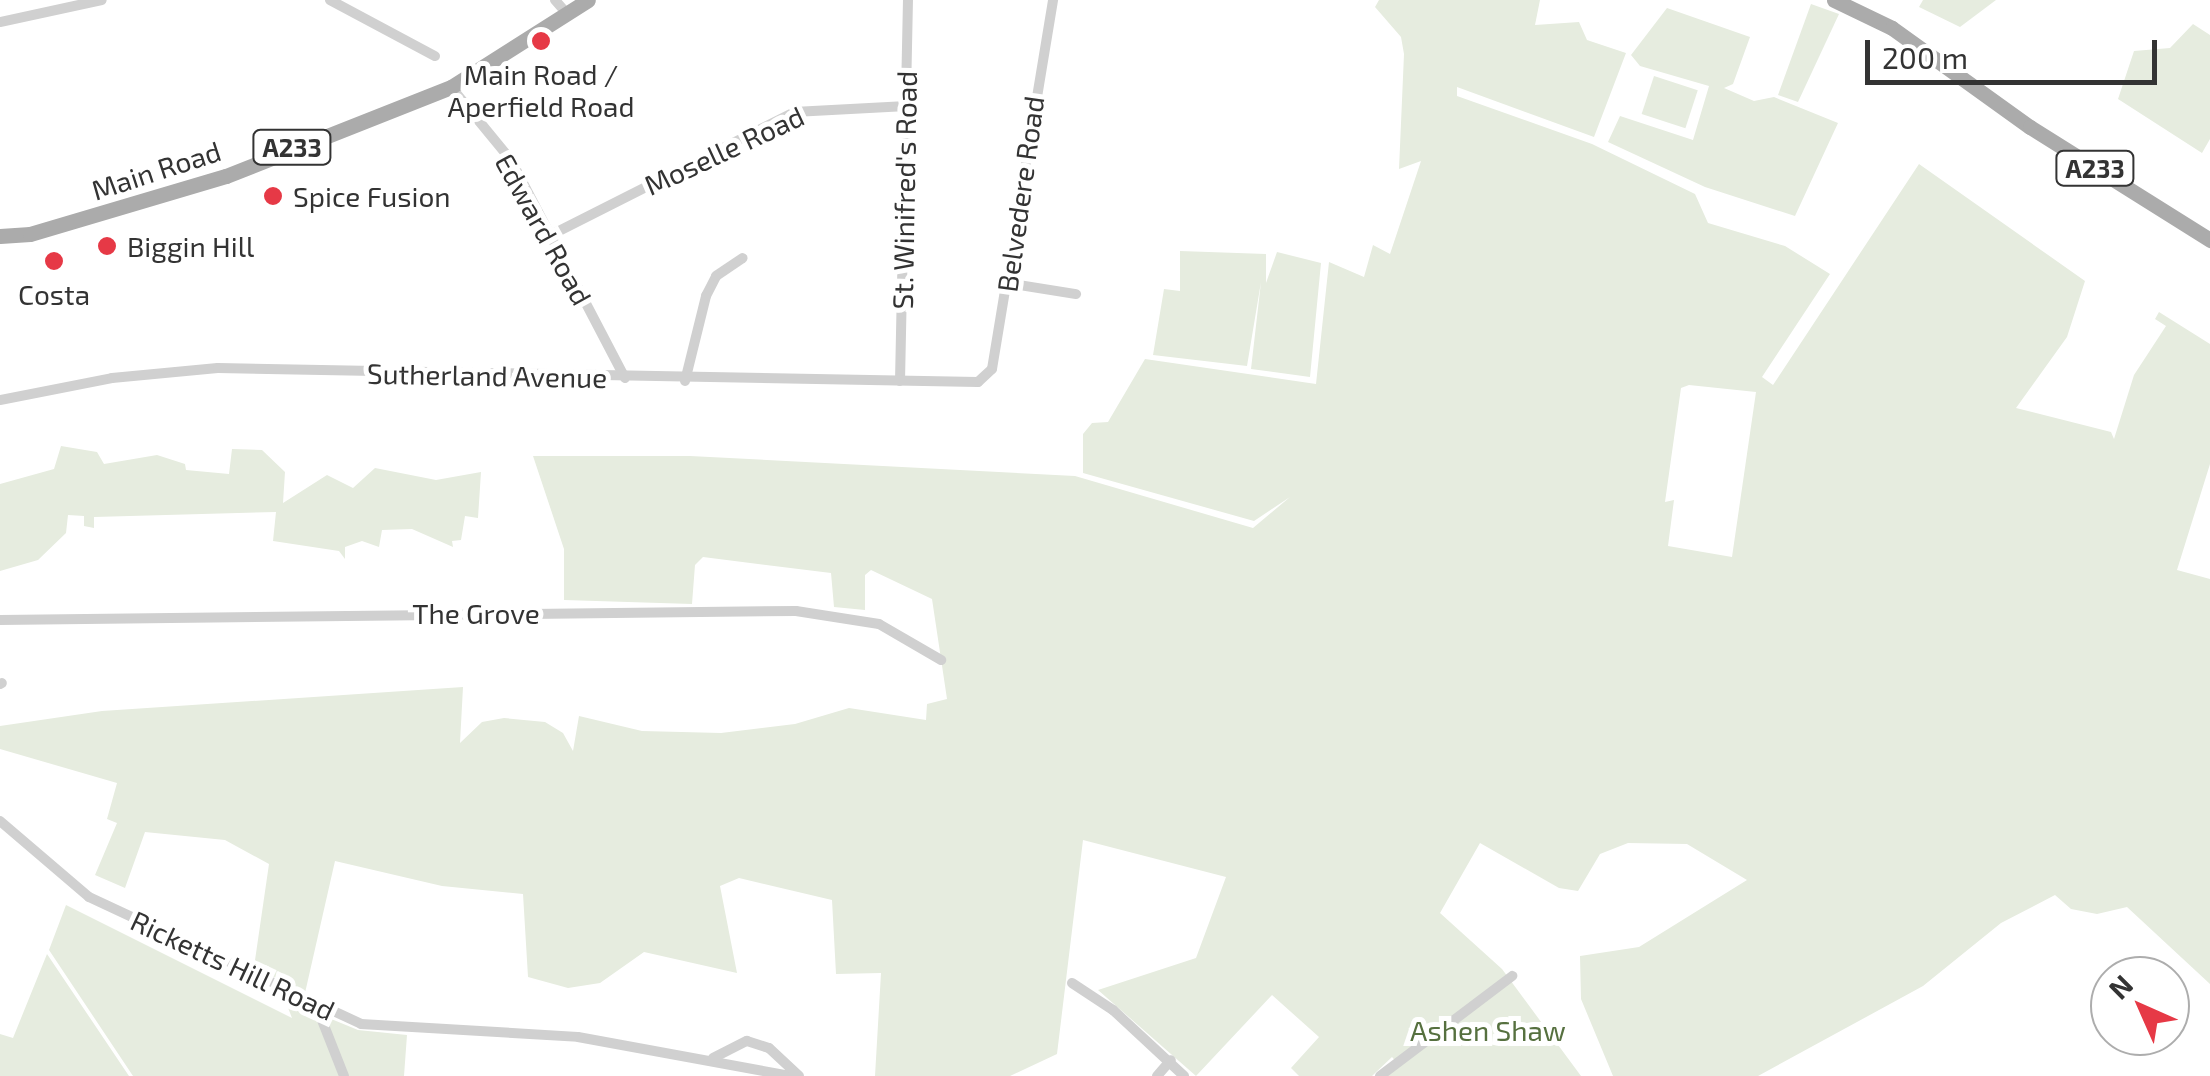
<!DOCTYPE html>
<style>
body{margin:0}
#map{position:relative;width:2210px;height:1076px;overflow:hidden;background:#fff;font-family:"Exo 2",sans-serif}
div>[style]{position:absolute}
.green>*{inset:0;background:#e6ecdf;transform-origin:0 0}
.street>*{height:10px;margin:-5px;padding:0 5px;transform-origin:5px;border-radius:5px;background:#d0d0d0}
.primary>*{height:15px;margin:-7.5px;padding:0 7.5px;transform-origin:7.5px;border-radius:7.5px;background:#ababab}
.dots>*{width:28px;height:28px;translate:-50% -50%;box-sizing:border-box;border:5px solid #fff;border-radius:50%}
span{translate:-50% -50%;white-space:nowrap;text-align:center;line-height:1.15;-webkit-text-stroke:10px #fff;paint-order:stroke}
.shield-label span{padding:2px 8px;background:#fff;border:2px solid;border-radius:8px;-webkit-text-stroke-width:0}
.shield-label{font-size:25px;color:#333;font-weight:700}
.poi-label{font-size:28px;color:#333}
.left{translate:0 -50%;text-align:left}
.street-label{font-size:28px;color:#333}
.park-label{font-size:28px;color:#56703f}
.north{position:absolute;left:2090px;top:956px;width:100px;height:100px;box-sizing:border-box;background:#fff;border:2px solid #adadad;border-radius:50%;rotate:315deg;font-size:28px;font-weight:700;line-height:40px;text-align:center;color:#333}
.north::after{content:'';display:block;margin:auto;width:35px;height:45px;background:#e63946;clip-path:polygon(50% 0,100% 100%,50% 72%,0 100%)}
.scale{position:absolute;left:1865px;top:40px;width:292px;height:45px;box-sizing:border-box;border:5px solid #333;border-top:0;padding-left:12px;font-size:30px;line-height:35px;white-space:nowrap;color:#333;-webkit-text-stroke:8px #fff;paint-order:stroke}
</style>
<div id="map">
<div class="green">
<i style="clip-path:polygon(evenodd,1379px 0,1540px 0,1535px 25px,1579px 22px,1587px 40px,1626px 53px,1594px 137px,1457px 87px,1457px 96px,1592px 144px,1695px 194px,1708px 223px,1785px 246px,1830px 274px,1762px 377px,1773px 385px,1919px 164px,2085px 281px,2067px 337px,2016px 408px,2111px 432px,2114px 439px,2134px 375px,2166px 326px,2155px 319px,2159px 312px,2210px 344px,2210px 464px,2177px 570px,2210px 579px,2210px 984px,2127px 907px,2097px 914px,2071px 909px,2055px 895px,2001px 923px,1923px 986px,1758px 1076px,1613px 1076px,1581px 999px,1580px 956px,1639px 947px,1747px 880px,1687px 844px,1628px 843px,1600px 854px,1578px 891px,1559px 888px,1480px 843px,1440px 913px,1502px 969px,1581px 1076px,1387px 1076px,1398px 1064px,1392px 1057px,1372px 1076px,1299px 1076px,1291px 1068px,1319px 1037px,1272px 995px,1196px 1076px,1098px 990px,1196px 958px,1226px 877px,1083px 840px,1057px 1054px,1010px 1076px,875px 1076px,881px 973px,836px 974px,832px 900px,739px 878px,720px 886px,737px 973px,644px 952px,600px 983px,568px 988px,528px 977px,523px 894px,442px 886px,335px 861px,305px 993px,254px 967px,269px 864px,225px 840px,145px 832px,125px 888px,95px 875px,117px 823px,107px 819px,117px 783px,0 749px,0 726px,102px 711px,463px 687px,460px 743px,482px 722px,504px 718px,545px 722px,563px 733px,573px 751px,579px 716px,642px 731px,721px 733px,795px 724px,849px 708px,926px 720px,927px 704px,947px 699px,932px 599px,871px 570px,865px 575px,865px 610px,834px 607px,831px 573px,703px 557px,695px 565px,692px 604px,564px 600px,564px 549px,533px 456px,690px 456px,1075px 476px,1253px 528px,1290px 497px,1254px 521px,1083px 473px,1083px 434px,1092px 423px,1108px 422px,1145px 359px,1316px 384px,1329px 262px,1364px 277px,1373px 245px,1390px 254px,1421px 161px,1399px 169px,1404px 54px,1401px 37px,1375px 7px,1379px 0,1689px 385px,1756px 392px,1732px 557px,1668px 546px,1674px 500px,1665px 502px,1681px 388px,1689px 385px)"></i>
<i style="clip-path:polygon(1923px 0,1996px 0,1960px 27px,1919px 7px)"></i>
<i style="clip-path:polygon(1811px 4px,1839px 14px,1798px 102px,1778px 95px)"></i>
<i style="clip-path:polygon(1667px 8px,1750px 37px,1733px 84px,1724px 88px,1754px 101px,1774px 97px,1838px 123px,1795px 216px,1705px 187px,1608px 142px,1620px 116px,1693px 140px,1709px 86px,1640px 66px,1631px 55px)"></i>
<i style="clip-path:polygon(2193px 24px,2210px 35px,2210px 139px,2202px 153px,2118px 99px,2134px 51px,2170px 48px)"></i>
<i style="left:1654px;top:76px;width:46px;height:40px;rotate:18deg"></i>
<i style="clip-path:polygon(1180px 251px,1266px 254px,1266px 283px,1277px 252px,1321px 263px,1310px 377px,1251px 369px,1261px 282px,1247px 366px,1153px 355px,1164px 289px,1180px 291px)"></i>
<i style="clip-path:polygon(61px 446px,97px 452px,104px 464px,157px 455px,185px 464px,186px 470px,229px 474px,232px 449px,262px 450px,285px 472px,283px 503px,327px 475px,353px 488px,375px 468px,436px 480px,481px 472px,478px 518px,465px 516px,461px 540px,452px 541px,453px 547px,412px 529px,382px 530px,379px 547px,362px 541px,345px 547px,345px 559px,339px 551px,273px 541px,276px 512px,94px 517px,94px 528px,84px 526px,84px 516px,68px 515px,66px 533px,38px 560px,0 571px,0 484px,54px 469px)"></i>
<i style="clip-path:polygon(66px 905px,292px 1018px,285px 1000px,358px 1030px,407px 1035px,404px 1076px,133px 1076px,49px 950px)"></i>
<i style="clip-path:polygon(47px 954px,129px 1076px,0 1076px,0 1034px,13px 1038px)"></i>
</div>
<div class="street">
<i style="left:330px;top:0;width:119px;rotate:28.1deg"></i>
<i style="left:555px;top:0;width:18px;rotate:49deg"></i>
<i style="left:0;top:22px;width:104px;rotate:-12.2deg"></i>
<i style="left:451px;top:87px;width:94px;rotate:50.6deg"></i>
<i style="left:511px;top:160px;width:246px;rotate:62.4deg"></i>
<i style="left:551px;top:235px;width:272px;rotate:-26.8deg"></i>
<i style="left:794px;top:112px;width:113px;rotate:-3deg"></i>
<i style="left:1007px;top:283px;width:70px;rotate:9.1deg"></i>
<i style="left:685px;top:381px;width:88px;rotate:-76.1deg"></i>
<i style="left:706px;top:296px;width:22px;rotate:-63deg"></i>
<i style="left:716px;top:276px;width:32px;rotate:-34deg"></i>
<i style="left:900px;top:381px;width:381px;rotate:-88.8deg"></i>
<i style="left:0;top:400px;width:114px;rotate:-11.1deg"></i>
<i style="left:112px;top:378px;width:106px;rotate:-5.4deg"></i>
<i style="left:218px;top:368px;width:760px;rotate:1.06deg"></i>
<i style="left:978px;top:382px;width:19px;rotate:-43deg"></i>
<i style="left:992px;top:369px;width:374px;rotate:-80.6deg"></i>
<i style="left:0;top:620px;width:796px;rotate:-0.65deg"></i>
<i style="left:796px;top:611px;width:84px;rotate:8.9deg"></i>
<i style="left:879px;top:624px;width:72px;rotate:30.1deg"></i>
<i style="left:0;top:684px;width:2px;rotate:-27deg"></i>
<i style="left:0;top:821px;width:117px;rotate:40.5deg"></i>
<i style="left:89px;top:897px;width:300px;rotate:25deg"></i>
<i style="left:361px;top:1024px;width:217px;rotate:3.4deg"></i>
<i style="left:578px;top:1037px;width:217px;rotate:10.4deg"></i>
<i style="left:1072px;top:983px;width:49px;rotate:33.4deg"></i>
<i style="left:1113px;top:1010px;width:97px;rotate:42.9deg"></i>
<i style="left:318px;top:1010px;width:71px;rotate:68.5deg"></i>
<i style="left:713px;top:1058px;width:38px;rotate:-27deg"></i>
<i style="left:747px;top:1041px;width:23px;rotate:18deg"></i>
<i style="left:769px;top:1048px;width:41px;rotate:43deg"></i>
<i style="left:1157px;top:1076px;width:21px;rotate:-49deg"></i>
<i style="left:1380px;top:1076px;width:166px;rotate:-37.1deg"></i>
</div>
<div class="primary">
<i style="left:1834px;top:0;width:64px;rotate:25.8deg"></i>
<i style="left:1892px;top:28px;width:170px;rotate:35.7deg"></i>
<i style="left:2030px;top:127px;width:213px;rotate:32.1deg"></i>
<i style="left:0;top:236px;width:30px;rotate:-4deg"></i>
<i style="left:30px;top:234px;width:204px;rotate:-16.5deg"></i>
<i style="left:226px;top:176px;width:242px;rotate:-21.6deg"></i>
<i style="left:451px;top:87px;width:162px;rotate:-32.4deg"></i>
</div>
<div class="dots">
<i style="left:541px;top:41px;background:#e63946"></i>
<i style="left:273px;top:196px;background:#e63946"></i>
<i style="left:107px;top:246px;background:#e63946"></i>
<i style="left:54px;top:261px;background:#e63946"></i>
</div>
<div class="shield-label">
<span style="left:292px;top:147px">A233</span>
<span style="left:2095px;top:168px">A233</span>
</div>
<div class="poi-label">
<span style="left:541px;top:90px">Main Road /<br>Aperfield Road</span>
<span class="left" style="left:293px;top:196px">Spice Fusion</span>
<span class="left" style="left:127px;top:246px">Biggin Hill</span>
<span style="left:54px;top:294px">Costa</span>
</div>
<div class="street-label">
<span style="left:724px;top:150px;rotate:-25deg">Moselle Road</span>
<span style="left:156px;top:170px;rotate:-18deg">Main Road</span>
<span style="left:904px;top:190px;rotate:-89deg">St. Winifred's Road</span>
<span style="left:1020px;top:194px;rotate:-82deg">Belvedere Road</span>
<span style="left:544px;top:229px;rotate:61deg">Edward Road</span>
<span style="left:487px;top:375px;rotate:1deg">Sutherland Avenue</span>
<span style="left:476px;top:613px">The Grove</span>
<span style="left:233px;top:965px;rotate:25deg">Ricketts Hill Road</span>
</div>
<div class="park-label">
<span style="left:1488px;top:1030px">Ashen Shaw</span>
</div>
<div class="north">N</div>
<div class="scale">200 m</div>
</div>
